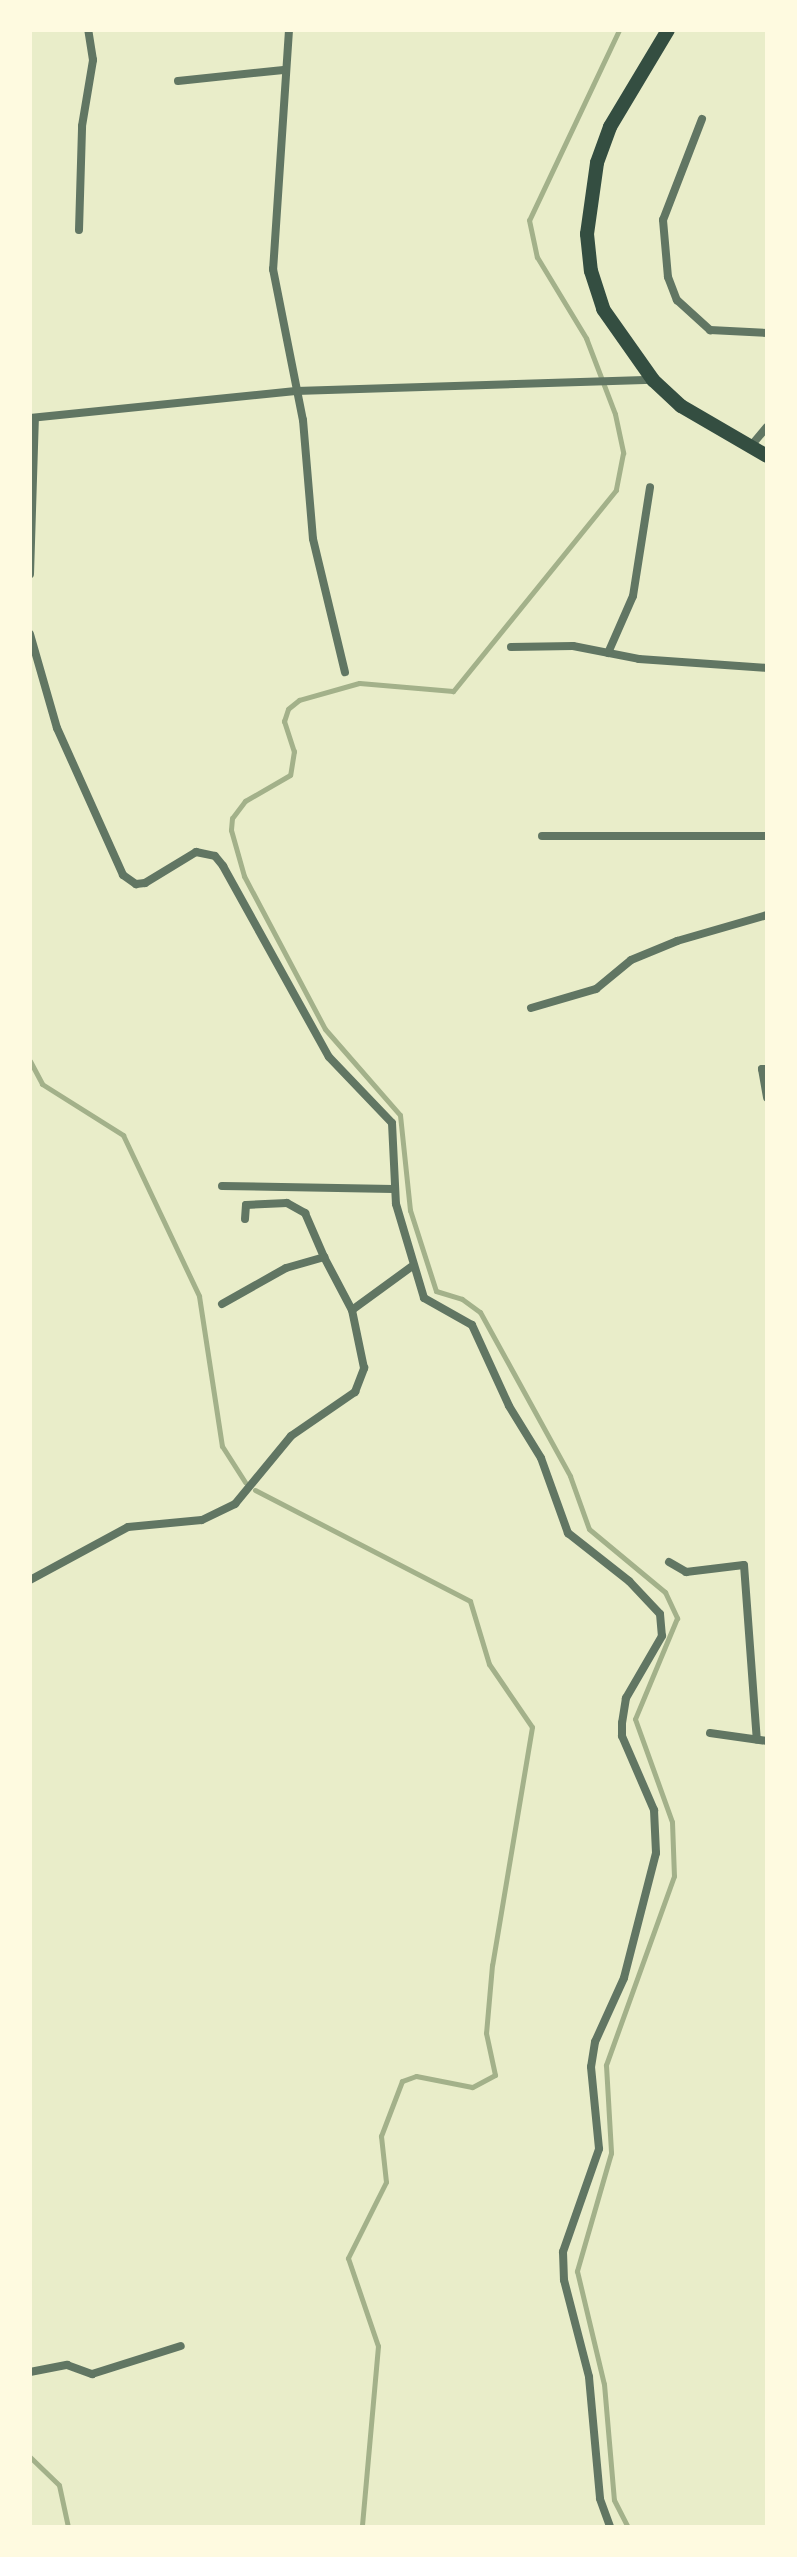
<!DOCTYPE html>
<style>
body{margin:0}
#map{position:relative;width:797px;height:2557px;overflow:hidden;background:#e9edc9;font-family:Roboto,sans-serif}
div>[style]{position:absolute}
.stream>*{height:5px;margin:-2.5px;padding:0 2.5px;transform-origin:2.5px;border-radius:2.5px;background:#a3b18a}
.minor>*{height:8px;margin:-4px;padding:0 4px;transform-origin:4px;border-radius:4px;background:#617663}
.secondary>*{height:14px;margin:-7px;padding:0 7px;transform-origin:7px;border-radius:7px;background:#344e41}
span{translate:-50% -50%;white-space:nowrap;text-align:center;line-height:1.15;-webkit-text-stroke:6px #fefae0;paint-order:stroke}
.frame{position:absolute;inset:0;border:32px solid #fefae0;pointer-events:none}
</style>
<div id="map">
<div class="stream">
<i style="left:619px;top:30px;width:210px;rotate:115.3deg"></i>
<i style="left:529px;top:220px;width:38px;rotate:78deg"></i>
<i style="left:537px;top:257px;width:95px;rotate:58.8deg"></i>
<i style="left:586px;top:338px;width:81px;rotate:69.1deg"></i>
<i style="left:615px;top:414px;width:40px;rotate:78deg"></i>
<i style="left:623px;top:453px;width:38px;rotate:101deg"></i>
<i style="left:616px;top:490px;width:259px;rotate:129deg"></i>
<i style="left:453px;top:691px;width:94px;rotate:-175.1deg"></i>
<i style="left:359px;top:683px;width:62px;rotate:164.2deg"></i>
<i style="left:299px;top:700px;width:14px;rotate:141deg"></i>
<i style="left:288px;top:709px;width:13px;rotate:108deg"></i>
<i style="left:284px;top:721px;width:32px;rotate:72deg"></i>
<i style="left:294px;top:751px;width:24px;rotate:99deg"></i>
<i style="left:290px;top:775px;width:52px;rotate:150deg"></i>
<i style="left:245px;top:801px;width:21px;rotate:127deg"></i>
<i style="left:232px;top:818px;width:12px;rotate:95deg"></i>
<i style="left:231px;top:830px;width:48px;rotate:74.2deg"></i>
<i style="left:244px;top:876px;width:173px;rotate:62.1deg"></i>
<i style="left:325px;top:1029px;width:114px;rotate:48.9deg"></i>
<i style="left:400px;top:1115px;width:96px;rotate:84deg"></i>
<i style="left:410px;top:1210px;width:85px;rotate:72.2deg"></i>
<i style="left:436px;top:1291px;width:27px;rotate:17deg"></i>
<i style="left:462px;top:1299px;width:22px;rotate:36deg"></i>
<i style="left:480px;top:1312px;width:187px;rotate:61.2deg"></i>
<i style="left:570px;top:1476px;width:56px;rotate:70.3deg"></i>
<i style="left:589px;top:1529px;width:99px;rotate:39.7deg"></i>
<i style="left:665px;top:1592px;width:29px;rotate:65deg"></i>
<i style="left:677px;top:1618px;width:109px;rotate:112.6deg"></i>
<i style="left:635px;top:1719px;width:109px;rotate:70.2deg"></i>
<i style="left:672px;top:1822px;width:54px;rotate:87.9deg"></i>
<i style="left:674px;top:1876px;width:201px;rotate:109.8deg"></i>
<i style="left:606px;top:2065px;width:88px;rotate:86.7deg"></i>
<i style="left:611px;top:2153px;width:123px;rotate:106.1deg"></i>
<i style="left:577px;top:2271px;width:116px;rotate:76.6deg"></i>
<i style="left:604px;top:2384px;width:116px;rotate:85.1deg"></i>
<i style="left:614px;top:2500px;width:30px;rotate:63deg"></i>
<i style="left:30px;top:1061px;width:26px;rotate:62deg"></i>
<i style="left:42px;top:1084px;width:96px;rotate:32.2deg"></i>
<i style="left:123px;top:1135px;width:178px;rotate:64.7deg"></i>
<i style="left:199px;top:1296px;width:152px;rotate:81.3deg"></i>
<i style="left:222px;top:1446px;width:43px;rotate:57.4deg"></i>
<i style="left:255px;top:1490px;width:242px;rotate:27.3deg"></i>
<i style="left:470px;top:1601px;width:66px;rotate:73.2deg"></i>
<i style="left:489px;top:1664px;width:76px;rotate:55.7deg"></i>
<i style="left:532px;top:1727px;width:241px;rotate:99.5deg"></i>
<i style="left:492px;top:1965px;width:68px;rotate:95deg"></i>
<i style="left:486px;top:2033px;width:43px;rotate:77.9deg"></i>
<i style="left:495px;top:2075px;width:26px;rotate:152deg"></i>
<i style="left:472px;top:2087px;width:57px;rotate:-168.9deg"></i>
<i style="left:416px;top:2076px;width:15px;rotate:160deg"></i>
<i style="left:402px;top:2081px;width:59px;rotate:110.9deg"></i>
<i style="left:381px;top:2136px;width:46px;rotate:83.8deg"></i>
<i style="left:386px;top:2182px;width:85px;rotate:116.6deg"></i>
<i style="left:348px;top:2258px;width:93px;rotate:71.2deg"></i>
<i style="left:378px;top:2346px;width:182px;rotate:95.1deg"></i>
<i style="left:30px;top:2457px;width:40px;rotate:44deg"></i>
<i style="left:59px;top:2485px;width:43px;rotate:77.9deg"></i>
</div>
<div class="minor">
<i style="left:289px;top:30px;width:240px;rotate:93.8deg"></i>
<i style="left:273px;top:269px;width:154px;rotate:78.8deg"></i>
<i style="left:303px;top:420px;width:119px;rotate:85.2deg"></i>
<i style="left:313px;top:539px;width:137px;rotate:76.5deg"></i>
<i style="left:178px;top:81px;width:106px;rotate:-6deg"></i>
<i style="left:702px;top:119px;width:108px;rotate:111.1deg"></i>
<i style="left:663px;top:220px;width:57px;rotate:85deg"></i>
<i style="left:668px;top:277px;width:25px;rotate:69deg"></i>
<i style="left:677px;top:300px;width:45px;rotate:42.3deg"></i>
<i style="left:710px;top:330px;width:57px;rotate:3deg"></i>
<i style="left:79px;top:230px;width:104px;rotate:-88.3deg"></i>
<i style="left:82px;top:126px;width:67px;rotate:-80.5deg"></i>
<i style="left:93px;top:60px;width:30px;rotate:-99deg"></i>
<i style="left:30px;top:418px;width:267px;rotate:-5.8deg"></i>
<i style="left:296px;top:391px;width:357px;rotate:-1.8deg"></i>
<i style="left:750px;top:447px;width:26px;rotate:-50deg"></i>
<i style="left:30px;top:574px;width:156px;rotate:-88.2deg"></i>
<i style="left:30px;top:634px;width:98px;rotate:74deg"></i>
<i style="left:57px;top:728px;width:161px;rotate:65.8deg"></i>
<i style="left:123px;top:875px;width:16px;rotate:35deg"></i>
<i style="left:136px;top:884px;width:9px;rotate:-6deg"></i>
<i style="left:145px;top:883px;width:60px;rotate:-31.3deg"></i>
<i style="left:196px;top:852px;width:19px;rotate:12deg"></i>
<i style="left:215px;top:856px;width:13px;rotate:51deg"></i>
<i style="left:223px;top:866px;width:218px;rotate:61deg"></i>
<i style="left:329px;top:1057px;width:91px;rotate:46.3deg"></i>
<i style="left:392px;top:1123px;width:81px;rotate:87.2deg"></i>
<i style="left:396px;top:1204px;width:98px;rotate:73.4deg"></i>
<i style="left:424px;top:1298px;width:55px;rotate:29.4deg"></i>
<i style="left:472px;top:1325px;width:89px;rotate:65.4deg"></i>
<i style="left:509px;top:1406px;width:61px;rotate:58.4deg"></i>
<i style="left:541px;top:1458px;width:80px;rotate:70.2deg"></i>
<i style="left:568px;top:1533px;width:78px;rotate:38.2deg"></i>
<i style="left:629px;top:1581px;width:45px;rotate:46.8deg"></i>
<i style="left:660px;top:1614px;width:22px;rotate:85deg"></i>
<i style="left:662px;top:1636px;width:72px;rotate:120.1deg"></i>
<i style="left:626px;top:1698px;width:25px;rotate:99deg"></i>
<i style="left:622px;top:1723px;width:13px;rotate:90deg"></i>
<i style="left:622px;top:1736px;width:81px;rotate:66.6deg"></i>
<i style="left:654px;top:1810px;width:43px;rotate:87.3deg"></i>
<i style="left:656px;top:1853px;width:129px;rotate:104.4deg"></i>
<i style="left:624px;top:1978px;width:70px;rotate:114.4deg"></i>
<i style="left:595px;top:2042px;width:25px;rotate:99deg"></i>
<i style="left:591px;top:2067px;width:82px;rotate:84.4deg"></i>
<i style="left:599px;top:2149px;width:109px;rotate:109.3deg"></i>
<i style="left:563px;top:2252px;width:28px;rotate:88deg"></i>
<i style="left:564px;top:2280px;width:100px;rotate:75.5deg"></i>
<i style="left:589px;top:2377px;width:122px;rotate:84.8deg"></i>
<i style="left:600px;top:2499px;width:30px;rotate:70deg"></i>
<i style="left:511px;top:647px;width:62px;rotate:-0.9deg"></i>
<i style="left:573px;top:646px;width:67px;rotate:11.1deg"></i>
<i style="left:639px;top:659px;width:128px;rotate:4deg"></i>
<i style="left:608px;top:653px;width:62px;rotate:-66.3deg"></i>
<i style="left:633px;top:596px;width:110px;rotate:-81.1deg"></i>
<i style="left:542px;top:836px;width:225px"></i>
<i style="left:531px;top:1008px;width:68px;rotate:-16.3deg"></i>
<i style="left:596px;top:989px;width:45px;rotate:-39.6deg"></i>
<i style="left:631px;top:960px;width:50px;rotate:-22.4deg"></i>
<i style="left:677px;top:941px;width:94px;rotate:-16.1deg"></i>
<i style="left:767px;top:1069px;width:5px;rotate:180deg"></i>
<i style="left:762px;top:1069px;width:29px;rotate:80deg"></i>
<i style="left:222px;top:1186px;width:171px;rotate:1deg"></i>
<i style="left:245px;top:1219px;width:14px;rotate:-86deg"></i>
<i style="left:246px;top:1205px;width:41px;rotate:-2.8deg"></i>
<i style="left:287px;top:1203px;width:21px;rotate:29deg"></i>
<i style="left:305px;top:1213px;width:48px;rotate:66.6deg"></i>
<i style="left:222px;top:1304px;width:73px;rotate:-29.4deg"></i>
<i style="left:286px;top:1268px;width:40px;rotate:-16deg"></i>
<i style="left:324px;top:1257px;width:60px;rotate:62.2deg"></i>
<i style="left:669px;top:1562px;width:20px;rotate:30deg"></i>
<i style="left:686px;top:1572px;width:58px;rotate:-6.9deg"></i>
<i style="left:744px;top:1565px;width:175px;rotate:85.8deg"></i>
<i style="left:30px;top:1580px;width:111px;rotate:-28.4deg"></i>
<i style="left:128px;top:1527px;width:74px;rotate:-5.4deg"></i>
<i style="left:202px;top:1520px;width:37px;rotate:-26deg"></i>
<i style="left:235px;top:1504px;width:88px;rotate:-50.5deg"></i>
<i style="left:291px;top:1436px;width:78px;rotate:-34.5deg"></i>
<i style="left:355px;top:1392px;width:26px;rotate:-69deg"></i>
<i style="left:364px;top:1368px;width:59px;rotate:-101.7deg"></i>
<i style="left:352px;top:1310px;width:73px;rotate:-36.1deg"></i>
<i style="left:710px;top:1733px;width:58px;rotate:8deg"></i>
<i style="left:30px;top:2372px;width:38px;rotate:-11deg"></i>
<i style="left:67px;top:2365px;width:27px;rotate:20deg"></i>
<i style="left:92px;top:2374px;width:93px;rotate:-17.5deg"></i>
</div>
<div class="secondary">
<i style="left:668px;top:30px;width:113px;rotate:120.9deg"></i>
<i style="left:610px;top:127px;width:38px;rotate:110deg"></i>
<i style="left:597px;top:163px;width:72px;rotate:98deg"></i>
<i style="left:587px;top:234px;width:37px;rotate:84deg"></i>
<i style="left:591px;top:271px;width:40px;rotate:72deg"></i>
<i style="left:603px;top:309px;width:87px;rotate:54.8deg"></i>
<i style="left:653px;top:380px;width:38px;rotate:43deg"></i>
<i style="left:681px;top:406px;width:99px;rotate:30.2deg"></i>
</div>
<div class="frame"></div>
</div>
